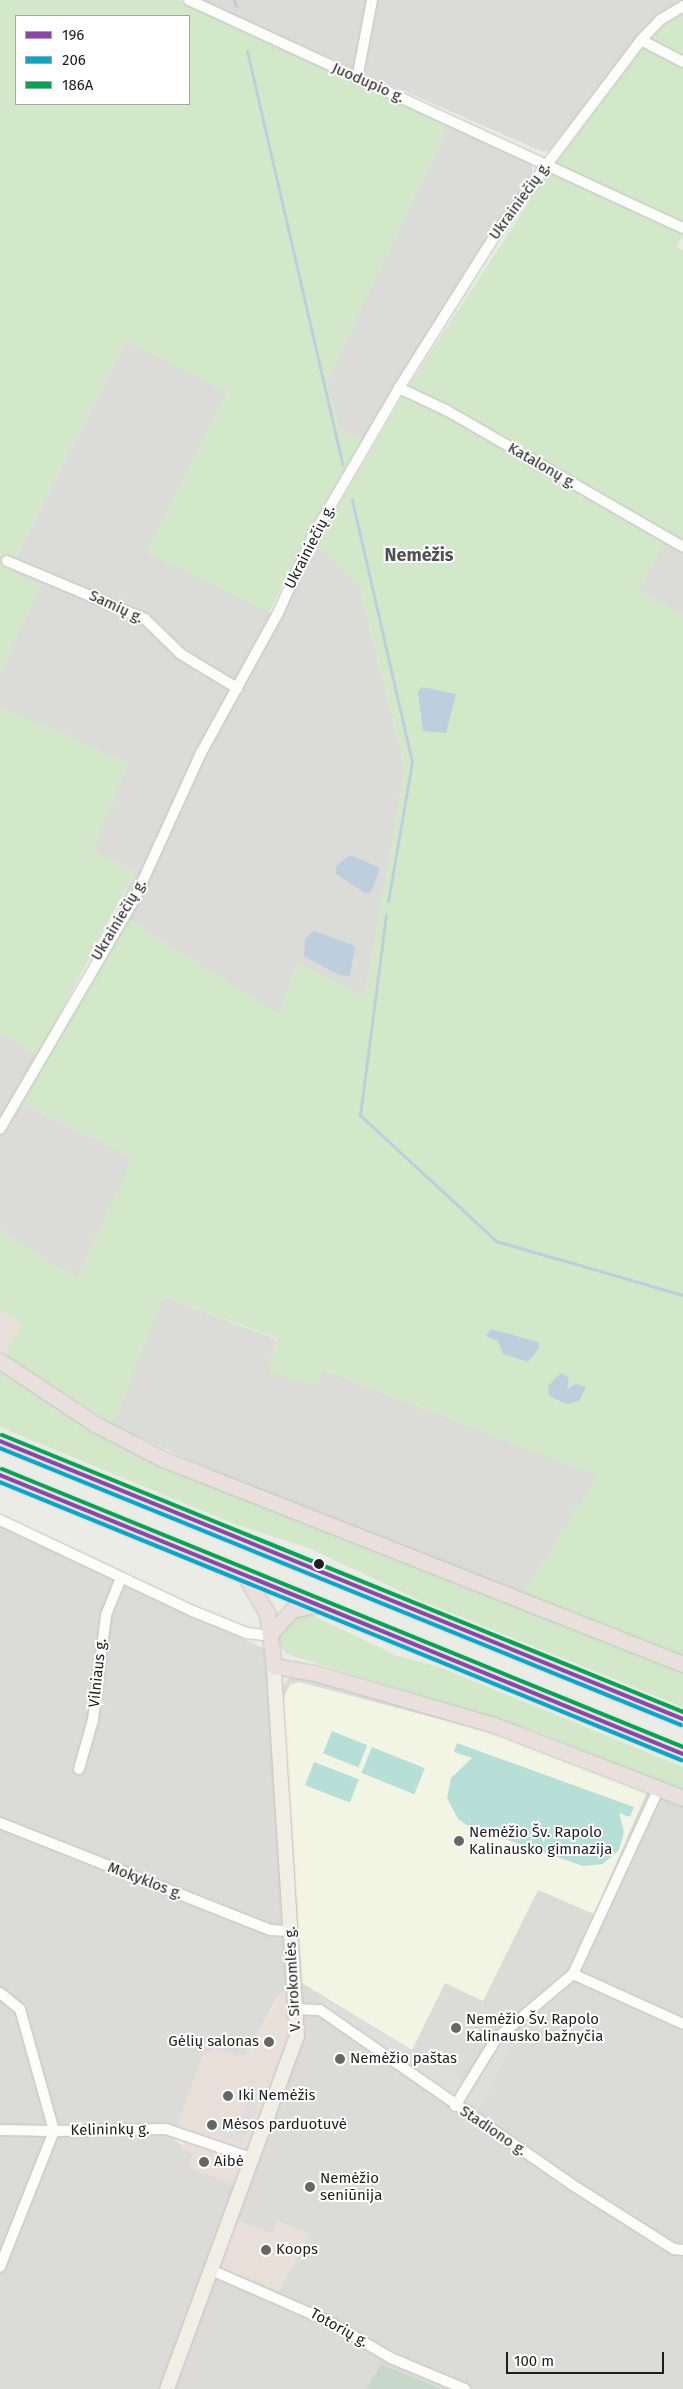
<!DOCTYPE html>
<meta charset="utf-8">
<style>
body{margin:0}
#map{position:relative;width:683px;height:2389px;overflow:hidden;background:#ecece7;font-family:"Fira Sans",sans-serif}
div>[style]{position:absolute}
.residential>*{inset:0;background:#dbdbd8}
.commercial>*{inset:0;background:#e9dfd9}
.education>*{inset:0;background:#f2f5e3}
.grass>*{inset:0;background:#d2e8c8}
.cemetery>*{inset:0;background:#c7d7ca}
.pitch>*{inset:0;background:#b6e0d7;transform-origin:0 0}
.parking>*{inset:0;background:#dededc}
.water>*{inset:0;background:#bdcfdc}
.stream>*{height:3px;margin:-1.5px;padding:0 1.5px;transform-origin:1.5px;border-radius:1.5px;background:#bdcfdc}
.roads{filter:drop-shadow(0 0 1px #c3c3c1) drop-shadow(0 0 1px #c3c3c1)}
.minor>*{height:10px;margin:-5px;padding:0 5px;transform-origin:5px;border-radius:5px;background:#fcfcfb}
.major>*{height:14px;margin:-7px;padding:0 7px;transform-origin:7px;border-radius:7px;background:#f0eee5}
.highway>*{height:15px;margin:-7.5px;padding:0 7.5px;transform-origin:7.5px;border-radius:7.5px;background:#e9e0de}
.bus-1>*{height:4px;margin:-2px;padding:0 2px;transform-origin:2px;border-radius:2px;background:#8e44ad}
.bus-2>*{height:4px;margin:-2px;padding:0 2px;transform-origin:2px;border-radius:2px;background:#00a9ce}
.bus-3>*{height:4px;margin:-2px;padding:0 2px;transform-origin:2px;border-radius:2px;background:#00a651}
.dots>*{width:14px;height:14px;translate:-50% -50%;box-sizing:border-box;border:2px solid #fff;border-radius:50%}
span{translate:-50% -50%;white-space:nowrap;text-align:center;line-height:1.15;-webkit-text-stroke:4px #fff;paint-order:stroke}
.street-label{font-size:15px;color:#1e1e1e}
.poi-label{font-size:15px;color:#1e1e1e}
.left{translate:0 -50%;text-align:left}
.right{translate:-100% -50%;text-align:right}
.quarter-label{font-size:18px;color:#515151;font-weight:700}
.legend{position:absolute;left:15px;top:15px;width:175px;height:90px;box-sizing:border-box;background:#fff;border:1px solid #a5a5a5;margin:0;padding:6px 9px;list-style:none;font-size:15px;color:#1e1e1e}
.legend li{display:flex;align-items:center;gap:10px;height:25px}
.legend b{width:25px;border:1px solid #a5a5a5}
.scale{position:absolute;left:506px;top:2352px;width:158px;height:22px;box-sizing:border-box;border:2px solid #1e1e1e;border-top:0;padding-left:6px;font-size:15px;line-height:18px;white-space:nowrap;color:#1e1e1e;-webkit-text-stroke:4px #fff;paint-order:stroke}
</style>
<div id="map">
<div class="residential">
<i style="clip-path:polygon(197px 0,683px 0,683px 1px,652px 22px,550px 150px,543px 152px)"></i>
<i style="clip-path:polygon(449px 125px,532px 161px,532px 174px,466px 271px,363px 440px,340px 431px,326px 382px)"></i>
<i style="clip-path:polygon(126px 340px,227px 393px,147px 553px,279px 617px,316px 544px,360px 588px,405px 769px,365px 995px,280px 1015px,116px 912px,135px 871px,92px 851px,128px 763px,0 707px,0 672px,42px 585px,9px 571px)"></i>
<i style="clip-path:polygon(665px 542px,683px 551px,683px 615px,638px 591px)"></i>
<i style="clip-path:polygon(0 1032px,38px 1056px,13px 1098px,133px 1158px,77px 1279px,0 1231px)"></i>
<i style="clip-path:polygon(163px 1296px,276px 1339px,269px 1372px,324px 1370px,598px 1476px,523px 1593px,242px 1484px,113px 1425px)"></i>
<i style="clip-path:polygon(0 1525px,263px 1648px,267px 1669px,291px 1990px,279px 1994px,246px 2055px,235px 2056px,216px 2048px,172px 2138px,236px 2186px,162px 2389px,0 2389px)"></i>
<i style="clip-path:polygon(301px 1676px,501px 1733px,683px 1806px,683px 2389px,441px 2389px,381px 2364px,366px 2389px,172px 2389px,219px 2266px,279px 2291px,309px 2234px,278px 2221px,272px 2234px,236px 2220px,303px 2029px,283px 1699px,283px 1686px,289px 1678px)"></i>
</div>
<div class="commercial">
<i style="clip-path:polygon(0 1308px,22px 1326px,8px 1345px,8px 1357px,0 1352px)"></i>
<i style="clip-path:polygon(291px 1990px,292px 2034px,236px 2186px,188px 2167px,193px 2154px,182px 2149px,184px 2143px,172px 2138px,203px 2054px,216px 2048px,235px 2056px,246px 2055px,280px 1994px)"></i>
<i style="clip-path:polygon(236px 2220px,272px 2233px,278px 2221px,309px 2234px,279px 2291px,219px 2266px)"></i>
</div>
<div class="education">
<i style="clip-path:polygon(299px 1682px,500px 1735px,647px 1792px,594px 1914px,538px 1890px,483px 2001px,445px 1983px,412px 2050px,302px 1983px,283px 1699px,290px 1685px)"></i>
</div>
<div class="grass">
<i style="clip-path:polygon(evenodd,0 0,178px 0,449px 125px,326px 382px,340px 431px,363px 440px,310px 528px,269px 613px,147px 553px,227px 393px,126px 340px,9px 570px,42px 585px,0 672px,0 0,16px 16px,189px 16px,189px 104px,16px 104px,16px 16px)"></i>
<i style="clip-path:polygon(683px 11px,683px 235px,677px 247px,683px 250px,683px 551px,665px 542px,638px 591px,683px 615px,683px 1656px,523px 1593px,597px 1476px,325px 1370px,315px 1387px,269px 1372px,276px 1338px,163px 1296px,113px 1425px,8px 1357px,8px 1345px,22px 1326px,0 1308px,0 1231px,77px 1279px,133px 1158px,22px 1102px,128px 920px,280px 1014px,296px 962px,365px 995px,405px 769px,360px 588px,316px 544px,413px 379px,548px 173px,656px 30px)"></i>
<i style="clip-path:polygon(0 707px,129px 763px,92px 850px,135px 871px,38px 1056px,0 1032px)"></i>
<i style="clip-path:polygon(0 1371px,96px 1433px,171px 1470px,683px 1672px,683px 1707px,417px 1599px,311px 1549px,232px 1523px,0 1427px)"></i>
<i style="clip-path:polygon(308px 1613px,395px 1655px,439px 1667px,683px 1767px,683px 1792px,535px 1731px,287px 1654px,280px 1646px,278px 1632px,286px 1619px)"></i>
</div>
<div class="cemetery">
<i style="clip-path:polygon(381px 2364px,427px 2383px,441px 2389px,366px 2389px)"></i>
</div>
<div class="pitch">
<i style="left:332px;top:1731px;width:38px;height:24px;rotate:22deg"></i>
<i style="clip-path:polygon(457px 1743px,634px 1807px,630px 1817px,619px 1813px,624px 1832px,619px 1850px,603px 1864px,583px 1866px,470px 1827px,458px 1819px,447px 1798px,451px 1778px,472px 1758px,454px 1752px)"></i>
<i style="left:372px;top:1747px;width:57px;height:28px;rotate:22deg"></i>
<i style="left:314px;top:1762px;width:48px;height:25px;rotate:21deg"></i>
</div>
<div class="parking">
<i style="clip-path:polygon(320px 1996px,464px 2080px,454px 2100px,318px 2003px)"></i>
<i style="clip-path:polygon(504px 2037px,514px 2044px,479px 2108px,466px 2101px)"></i>
<i style="clip-path:polygon(255px 2085px,264px 2089px,243px 2144px,215px 2134px,221px 2116px,240px 2123px)"></i>
</div>
<div class="water">
<i style="clip-path:polygon(422px 687px,456px 694px,446px 733px,423px 731px,418px 692px)"></i>
<i style="clip-path:polygon(350px 855px,380px 868px,371px 892px,365px 893px,336px 874px,336px 866px)"></i>
<i style="clip-path:polygon(314px 931px,355px 946px,350px 976px,339px 975px,304px 956px,305px 939px)"></i>
<i style="clip-path:polygon(491px 1329px,538px 1342px,539px 1348px,528px 1362px,503px 1354px,498px 1341px,486px 1336px)"></i>
<i style="clip-path:polygon(561px 1373px,569px 1378px,567px 1389px,576px 1384px,586px 1387px,579px 1401px,567px 1404px,549px 1396px,548px 1386px)"></i>
</div>
<div class="stream">
<i style="left:234px;top:0;width:6px;rotate:72deg"></i>
<i style="left:247px;top:51px;width:424px;rotate:77deg"></i>
<i style="left:352px;top:500px;width:269px;rotate:77.1deg"></i>
<i style="left:412px;top:762px;width:141px;rotate:99.8deg"></i>
<i style="left:386px;top:915px;width:202px;rotate:97.4deg"></i>
<i style="left:360px;top:1115px;width:185px;rotate:42.8deg"></i>
<i style="left:496px;top:1241px;width:195px;rotate:16.1deg"></i>
</div>
<div class="roads">
<div class="minor">
<i style="left:189px;top:0;width:544px;rotate:24.78deg"></i>
<i style="left:641px;top:40px;width:47px;rotate:27.6deg"></i>
<i style="left:357px;top:79px;width:80px;rotate:-79.2deg"></i>
<i style="left:399px;top:388px;width:52px;rotate:25.1deg"></i>
<i style="left:446px;top:410px;width:274px;rotate:30deg"></i>
<i style="left:7px;top:561px;width:150px;rotate:22.8deg"></i>
<i style="left:145px;top:619px;width:50px;rotate:44.2deg"></i>
<i style="left:181px;top:654px;width:66px;rotate:31.3deg"></i>
<i style="left:0;top:1129px;width:265px;rotate:-59.7deg"></i>
<i style="left:134px;top:900px;width:162px;rotate:-65.5deg"></i>
<i style="left:201px;top:753px;width:160px;rotate:-61.2deg"></i>
<i style="left:278px;top:613px;width:85px;rotate:-65.6deg"></i>
<i style="left:313px;top:536px;width:171px;rotate:-59.8deg"></i>
<i style="left:399px;top:388px;width:182px;rotate:-57.8deg"></i>
<i style="left:496px;top:234px;width:88px;rotate:-53.8deg"></i>
<i style="left:548px;top:163px;width:154px;rotate:-52.9deg"></i>
<i style="left:641px;top:40px;width:28px;rotate:-46deg"></i>
<i style="left:660px;top:20px;width:27px;rotate:-31deg"></i>
<i style="left:0;top:1520px;width:210px;rotate:25.3deg"></i>
<i style="left:190px;top:1610px;width:61px;rotate:22deg"></i>
<i style="left:247px;top:1633px;width:25px;rotate:7deg"></i>
<i style="left:79px;top:1769px;width:51px;rotate:-74.1deg"></i>
<i style="left:93px;top:1720px;width:106px;rotate:-82.9deg"></i>
<i style="left:106px;top:1615px;width:40px;rotate:-68deg"></i>
<i style="left:0;top:1823px;width:290px;rotate:21.6deg"></i>
<i style="left:270px;top:1930px;width:22px;rotate:3deg"></i>
<i style="left:573px;top:1974px;width:121px;rotate:24.4deg"></i>
<i style="left:0;top:1993px;width:26px;rotate:39deg"></i>
<i style="left:20px;top:2009px;width:127px;rotate:74.4deg"></i>
<i style="left:54px;top:2131px;width:112px;rotate:-1deg"></i>
<i style="left:166px;top:2129px;width:93px;rotate:18.8deg"></i>
<i style="left:298px;top:2009px;width:22px;rotate:3deg"></i>
<i style="left:320px;top:2010px;width:305px;rotate:34.7deg"></i>
<i style="left:571px;top:2184px;width:122px;rotate:32.3deg"></i>
<i style="left:674px;top:2249px;width:9px;rotate:6deg"></i>
<i style="left:455px;top:2106px;width:79px;rotate:-58.5deg"></i>
<i style="left:496px;top:2039px;width:101px;rotate:-40.2deg"></i>
<i style="left:573px;top:1974px;width:205px;rotate:-65.2deg"></i>
<i style="left:0;top:2130px;width:54px;rotate:1.1deg"></i>
<i style="left:54px;top:2131px;width:146px;rotate:111.7deg"></i>
<i style="left:211px;top:2270px;width:128px;rotate:23.6deg"></i>
<i style="left:328px;top:2321px;width:73px;rotate:30.4deg"></i>
<i style="left:391px;top:2358px;width:80px;rotate:22.7deg"></i>
</div>
<div class="major">
<i style="left:167px;top:2389px;width:376px;rotate:-69.8deg"></i>
<i style="left:297px;top:2036px;width:371px;rotate:-93.6deg"></i>
</div>
<div class="highway">
<i style="left:0;top:1361px;width:114px;rotate:33.6deg"></i>
<i style="left:95px;top:1424px;width:76px;rotate:27.2deg"></i>
<i style="left:163px;top:1459px;width:559px;rotate:21.52deg"></i>
<i style="left:0;top:1441px;width:737px;rotate:22.15deg"></i>
<i style="left:0;top:1475px;width:738px;rotate:22.22deg"></i>
<i style="left:245px;top:1576px;width:43px;rotate:59.3deg"></i>
<i style="left:267px;top:1613px;width:53px;rotate:82.5deg"></i>
<i style="left:274px;top:1666px;width:42px;rotate:9.7deg"></i>
<i style="left:315px;top:1673px;width:186px;rotate:16.2deg"></i>
<i style="left:494px;top:1725px;width:203px;rotate:21.1deg"></i>
<i style="left:272px;top:1632px;width:30px;rotate:-48deg"></i>
<i style="left:292px;top:1610px;width:25px;rotate:-11deg"></i>
</div>
</div>
<div class="bus-1">
<i style="left:0;top:1441px;width:737px;rotate:22.15deg"></i>
<i style="left:0;top:1475px;width:738px;rotate:22.22deg"></i>
</div>
<div class="bus-2">
<i style="left:0;top:1448px;width:735px;rotate:22.13deg"></i>
<i style="left:0;top:1482px;width:736px;rotate:22.21deg"></i>
</div>
<div class="bus-3">
<i style="left:2px;top:1435px;width:735px;rotate:22.13deg"></i>
<i style="left:2px;top:1469px;width:736px;rotate:22.21deg"></i>
</div>
<div class="dots">
<i style="left:319px;top:1564px;background:#1e1e1e"></i>
<i style="left:459px;top:1841px;background:#666664"></i>
<i style="left:456px;top:2028px;background:#666664"></i>
<i style="left:269px;top:2042px;background:#666664"></i>
<i style="left:340px;top:2059px;background:#666664"></i>
<i style="left:228px;top:2096px;background:#666664"></i>
<i style="left:212px;top:2125px;background:#666664"></i>
<i style="left:204px;top:2162px;background:#666664"></i>
<i style="left:310px;top:2187px;background:#666664"></i>
<i style="left:266px;top:2250px;background:#666664"></i>
</div>
<div class="street-label">
<span style="left:368px;top:83px;rotate:24deg">Juodupio g.</span>
<span style="left:520px;top:201px;rotate:-54deg">Ukrainiečių g.</span>
<span style="left:542px;top:466px;rotate:30deg">Katalonų g.</span>
<span style="left:310px;top:547px;rotate:-63deg">Ukrainiečių g.</span>
<span style="left:116px;top:607px;rotate:25deg">Samių g.</span>
<span style="left:119px;top:920px;rotate:-59deg">Ukrainiečių g.</span>
<span style="left:98px;top:1673px;rotate:-84deg">Vilniaus g.</span>
<span style="left:145px;top:1881px;rotate:21deg">Mokyklos g.</span>
<span style="left:293px;top:1979px;rotate:-93deg">V. Sirokomlės g.</span>
<span style="left:110px;top:2130px;rotate:-1deg">Kelininkų g.</span>
<span style="left:493px;top:2131px;rotate:34deg">Stadiono g.</span>
<span style="left:339px;top:2328px;rotate:29deg">Totorių g.</span>
</div>
<div class="poi-label">
<span class="left" style="left:469px;top:1841px">Nemėžio Šv. Rapolo<br>Kalinausko gimnazija</span>
<span class="left" style="left:466px;top:2028px">Nemėžio Šv. Rapolo<br>Kalinausko bažnyčia</span>
<span class="right" style="left:259px;top:2042px">Gėlių salonas</span>
<span class="left" style="left:350px;top:2059px">Nemėžio paštas</span>
<span class="left" style="left:238px;top:2096px">Iki Nemėžis</span>
<span class="left" style="left:222px;top:2125px">Mėsos parduotuvė</span>
<span class="left" style="left:214px;top:2162px">Aibė</span>
<span class="left" style="left:320px;top:2187px">Nemėžio<br>seniūnija</span>
<span class="left" style="left:276px;top:2250px">Koops</span>
</div>
<div class="quarter-label">
<span style="left:419px;top:555px">Nemėžis</span>
</div>
<ul class="legend">
<li><b style="height:6px;background:#8e44ad"></b>196</li>
<li><b style="height:6px;background:#00a9ce"></b>206</li>
<li><b style="height:6px;background:#00a651"></b>186A</li>
</ul>
<div class="scale">100 m</div>
</div>
